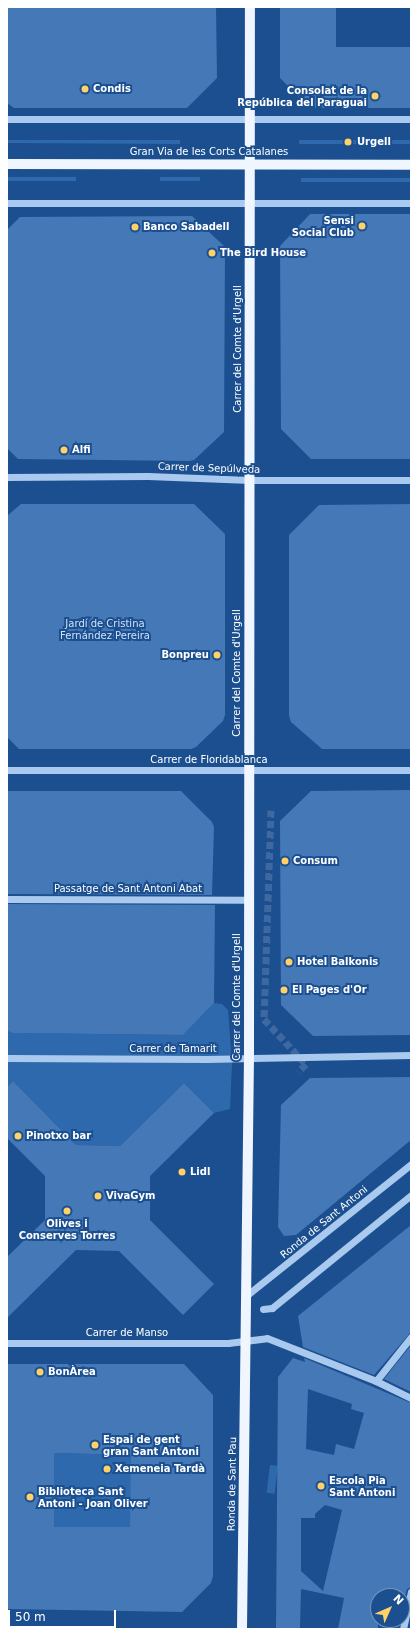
<!DOCTYPE html>
<meta charset="utf-8">
<style>
body{margin:0}
#map{position:relative;width:418px;height:1636px;overflow:hidden;background:#1b4f8f;font-family:"DejaVu Sans",sans-serif}
div>[style]{position:absolute}
.green>*{inset:0;background:#2e69ad;transform-origin:0 0}
.building>*{inset:0;background:#4478b7}
.minor-tunnel>*{height:7px;margin-top:-3.5px;transform-origin:0;background:repeating-linear-gradient(90deg,#3d69a0 0 7px,transparent 0 10.5px)}
.minor>*{height:7px;margin:-3.5px;padding:0 3.5px;transform-origin:3.5px;border-radius:3.5px;background:#a9c9ee}
.major>*{height:10px;margin:-5px;padding:0 5px;transform-origin:5px;border-radius:5px;background:#f0f6ff}
.dots>*{width:11px;height:11px;translate:-50% -50%;box-sizing:border-box;border:2px solid #1b4f8f;border-radius:50%}
span{translate:-50% -50%;white-space:nowrap;text-align:center;line-height:1.15;-webkit-text-stroke:4px #1b4f8f;paint-order:stroke}
.poi-label{font-size:10px;color:#fff;font-weight:700}
.left{translate:0 -50%;text-align:left}
.right{translate:-100% -50%;text-align:right}
.street-label{font-size:10px;color:#fff}
.park-label{font-size:10px;color:#cfe3fa}
.frame{position:absolute;inset:0;border:8px solid #fff;pointer-events:none}
.north{position:absolute;left:370px;top:1588px;width:40px;height:40px;box-sizing:border-box;background:#1b4f8f;border:1px solid #7695bc;border-radius:50%;rotate:45deg;font-size:11px;font-weight:700;line-height:16px;text-align:center;color:#fff}
.north::after{content:'';display:block;margin:auto;width:14px;height:18px;background:#ffd166;clip-path:polygon(50% 0,100% 100%,50% 72%,0 100%)}
.scale{position:absolute;left:8px;top:1610px;width:108px;height:18px;box-sizing:border-box;border:2px solid #fff;border-top:0;padding-left:5px;font-size:12px;line-height:14px;white-space:nowrap;color:#fff;-webkit-text-stroke:3px #1b4f8f;paint-order:stroke}
</style>
<div id="map">
<div class="green">
<i style="clip-path:polygon(7px 140px,180px 140px,180px 144px,7px 143px)"></i>
<i style="left:299px;top:140px;width:112px;height:4px"></i>
<i style="left:76px;top:177px;width:4px;height:69px;rotate:90deg"></i>
<i style="left:160px;top:177px;width:40px;height:4px"></i>
<i style="left:301px;top:178px;width:110px;height:4px"></i>
<i style="clip-path:polygon(214px 1003px,222px 1004px,228px 1010px,232px 1064px,230px 1109px,214px 1113px,184px 1083px,120px 1146px,76px 1145px,13px 1081px,7px 1087px,7px 1031px,13px 1033px,183px 1035px)"></i>
<i style="clip-path:polygon(54px 1453px,131px 1455px,131px 1527px,35px 1527px)"></i>
<i style="left:270px;top:1465px;width:8px;height:28px;rotate:7deg"></i>
</div>
<div class="building">
<i style="clip-path:polygon(7px 7px,216px 7px,217px 78px,187px 108px,14px 108px,7px 103px)"></i>
<i style="clip-path:polygon(280px 7px,336px 7px,336px 47px,411px 47px,411px 108px,310px 108px,280px 78px)"></i>
<i style="clip-path:polygon(310px 214px,411px 214px,411px 459px,311px 459px,281px 429px,280px 246px)"></i>
<i style="clip-path:polygon(192px 216px,224px 246px,225px 250px,224px 432px,194px 460px,190px 461px,18px 459px,7px 448px,7px 230px,20px 217px)"></i>
<i style="clip-path:polygon(21px 504px,194px 504px,225px 534px,225px 715px,223px 721px,196px 747px,191px 749px,19px 749px,7px 737px,7px 516px)"></i>
<i style="clip-path:polygon(411px 504px,411px 749px,322px 749px,291px 722px,289px 716px,289px 535px,319px 505px)"></i>
<i style="clip-path:polygon(411px 790px,411px 1035px,313px 1036px,281px 1005px,280px 821px,311px 791px)"></i>
<i style="clip-path:polygon(7px 791px,181px 791px,212px 822px,214px 827px,212px 895px,7px 894px)"></i>
<i style="clip-path:polygon(7px 904px,215px 905px,214px 1003px,183px 1035px,13px 1033px,7px 1031px)"></i>
<i style="clip-path:polygon(411px 1077px,411px 1140px,296px 1235px,284px 1236px,278px 1227px,281px 1105px,310px 1078px)"></i>
<i style="clip-path:polygon(13px 1081px,76px 1145px,120px 1146px,184px 1083px,214px 1113px,150px 1176px,150px 1220px,214px 1284px,183px 1315px,119px 1251px,76px 1250px,7px 1318px,7px 1257px,45px 1220px,45px 1176px,7px 1138px,7px 1087px)"></i>
<i style="clip-path:polygon(411px 1225px,411px 1332px,374px 1375px,303px 1347px,298px 1316px)"></i>
<i style="clip-path:polygon(411px 1345px,411px 1392px,384px 1379px)"></i>
<i style="clip-path:polygon(evenodd,293px 1358px,305px 1362px,304px 1358px,411px 1403px,411px 1587px,407px 1589px,405px 1596px,378px 1596px,378px 1629px,338px 1629px,344px 1598px,301px 1589px,300px 1629px,276px 1629px,278px 1377px,293px 1358px,308px 1389px,352px 1404px,351px 1409px,364px 1413px,354px 1449px,336px 1444px,334px 1455px,306px 1449px,308px 1389px,293px 1358px,325px 1505px,342px 1510px,323px 1591px,301px 1571px,301px 1518px,315px 1518px,315px 1514px,325px 1505px)"></i>
<i style="clip-path:polygon(evenodd,7px 1364px,184px 1364px,213px 1395px,213px 1576px,211px 1583px,182px 1612px,7px 1609px,7px 1364px,54px 1453px,131px 1455px,130px 1527px,54px 1527px,54px 1453px)"></i>
</div>
<div class="minor-tunnel">
<i style="left:271px;top:810px;width:209px;rotate:91.9deg"></i>
<i style="left:264px;top:1019px;width:62px;rotate:47deg"></i>
<i style="left:306px;top:1064px;width:11px;rotate:135deg"></i>
</div>
<div class="minor">
<i style="left:7px;top:119px;width:404px"></i>
<i style="left:7px;top:203px;width:404px"></i>
<i style="left:7px;top:477px;width:141px;rotate:-0.4deg"></i>
<i style="left:148px;top:476px;width:102px;rotate:2.2deg"></i>
<i style="left:250px;top:480px;width:161px"></i>
<i style="left:7px;top:770px;width:404px"></i>
<i style="left:7px;top:899px;width:242px;rotate:0.2deg"></i>
<i style="left:7px;top:1058px;width:200px;rotate:0.3deg"></i>
<i style="left:207px;top:1059px;width:204px;rotate:-1.1deg"></i>
<i style="left:247px;top:1295px;width:210px;rotate:-38.6deg"></i>
<i style="left:263px;top:1309px;width:9px;rotate:-6deg"></i>
<i style="left:272px;top:1308px;width:179px;rotate:-39.1deg"></i>
<i style="left:7px;top:1343px;width:221px"></i>
<i style="left:228px;top:1343px;width:39px;rotate:-7deg"></i>
<i style="left:267px;top:1338px;width:117px;rotate:21.5deg"></i>
<i style="left:376px;top:1381px;width:39px;rotate:26deg"></i>
<i style="left:376px;top:1381px;width:56px;rotate:-51.5deg"></i>
<i style="left:403px;top:1629px;width:38px;rotate:-78deg"></i>
</div>
<div class="major">
<i style="left:7px;top:164px;width:404px;rotate:0.1deg"></i>
<i style="left:242px;top:1629px;width:572px;rotate:-89.3deg"></i>
<i style="left:249px;top:1057px;width:1050px;rotate:-89.95deg"></i>
</div>
<div class="dots">
<i style="left:85px;top:89px;background:#ffd166"></i>
<i style="left:375px;top:96px;background:#ffd166"></i>
<i style="left:348px;top:142px;background:#ffd166"></i>
<i style="left:362px;top:226px;background:#ffd166"></i>
<i style="left:135px;top:227px;background:#ffd166"></i>
<i style="left:212px;top:253px;background:#ffd166"></i>
<i style="left:64px;top:450px;background:#ffd166"></i>
<i style="left:217px;top:655px;background:#ffd166"></i>
<i style="left:285px;top:861px;background:#ffd166"></i>
<i style="left:289px;top:962px;background:#ffd166"></i>
<i style="left:284px;top:990px;background:#ffd166"></i>
<i style="left:18px;top:1136px;background:#ffd166"></i>
<i style="left:182px;top:1172px;background:#ffd166"></i>
<i style="left:98px;top:1196px;background:#ffd166"></i>
<i style="left:67px;top:1211px;background:#ffd166"></i>
<i style="left:40px;top:1372px;background:#ffd166"></i>
<i style="left:95px;top:1445px;background:#ffd166"></i>
<i style="left:107px;top:1469px;background:#ffd166"></i>
<i style="left:321px;top:1486px;background:#ffd166"></i>
<i style="left:30px;top:1497px;background:#ffd166"></i>
</div>
<div class="poi-label">
<span class="left" style="left:93px;top:89px">Condis</span>
<span class="right" style="left:367px;top:96px">Consolat de la<br>República del Paraguai</span>
<span class="left" style="left:357px;top:142px">Urgell</span>
<span class="right" style="left:354px;top:226px">Sensi<br>Social Club</span>
<span class="left" style="left:143px;top:227px">Banco Sabadell</span>
<span class="left" style="left:220px;top:253px">The Bird House</span>
<span class="left" style="left:72px;top:450px">Alfi</span>
<span class="right" style="left:209px;top:655px">Bonpreu</span>
<span class="left" style="left:293px;top:861px">Consum</span>
<span class="left" style="left:297px;top:962px">Hotel Balkonis</span>
<span class="left" style="left:292px;top:990px">El Pages d'Or</span>
<span class="left" style="left:26px;top:1136px">Pinotxo bar</span>
<span class="left" style="left:190px;top:1172px">Lidl</span>
<span class="left" style="left:106px;top:1196px">VivaGym</span>
<span style="left:67px;top:1229px">Olives i<br>Conserves Torres</span>
<span class="left" style="left:48px;top:1372px">BonÀrea</span>
<span class="left" style="left:103px;top:1445px">Espai de gent<br>gran Sant Antoni</span>
<span class="left" style="left:115px;top:1469px">Xemeneia Tardà</span>
<span class="left" style="left:329px;top:1486px">Escola Pia<br>Sant Antoni</span>
<span class="left" style="left:38px;top:1497px">Biblioteca Sant<br>Antoni - Joan Oliver</span>
</div>
<div class="street-label">
<span style="left:209px;top:152px">Gran Via de les Corts Catalanes</span>
<span style="left:238px;top:349px;rotate:-90deg">Carrer del Comte d'Urgell</span>
<span style="left:209px;top:468px;rotate:2deg">Carrer de Sepúlveda</span>
<span style="left:237px;top:673px;rotate:-90deg">Carrer del Comte d'Urgell</span>
<span style="left:209px;top:760px">Carrer de Floridablanca</span>
<span style="left:128px;top:889px">Passatge de Sant Antoni Abat</span>
<span style="left:237px;top:997px;rotate:-90deg">Carrer del Comte d'Urgell</span>
<span style="left:173px;top:1049px">Carrer de Tamarit</span>
<span style="left:324px;top:1222px;rotate:-39deg">Ronda de Sant Antoni</span>
<span style="left:127px;top:1333px">Carrer de Manso</span>
<span style="left:232px;top:1484px;rotate:-89deg">Ronda de Sant Pau</span>
</div>
<div class="park-label">
<span style="left:105px;top:629px">Jardí de Cristina<br>Fernández Pereira</span>
</div>
<div class="frame"></div>
<div class="north">N</div>
<div class="scale">50 m</div>
</div>
